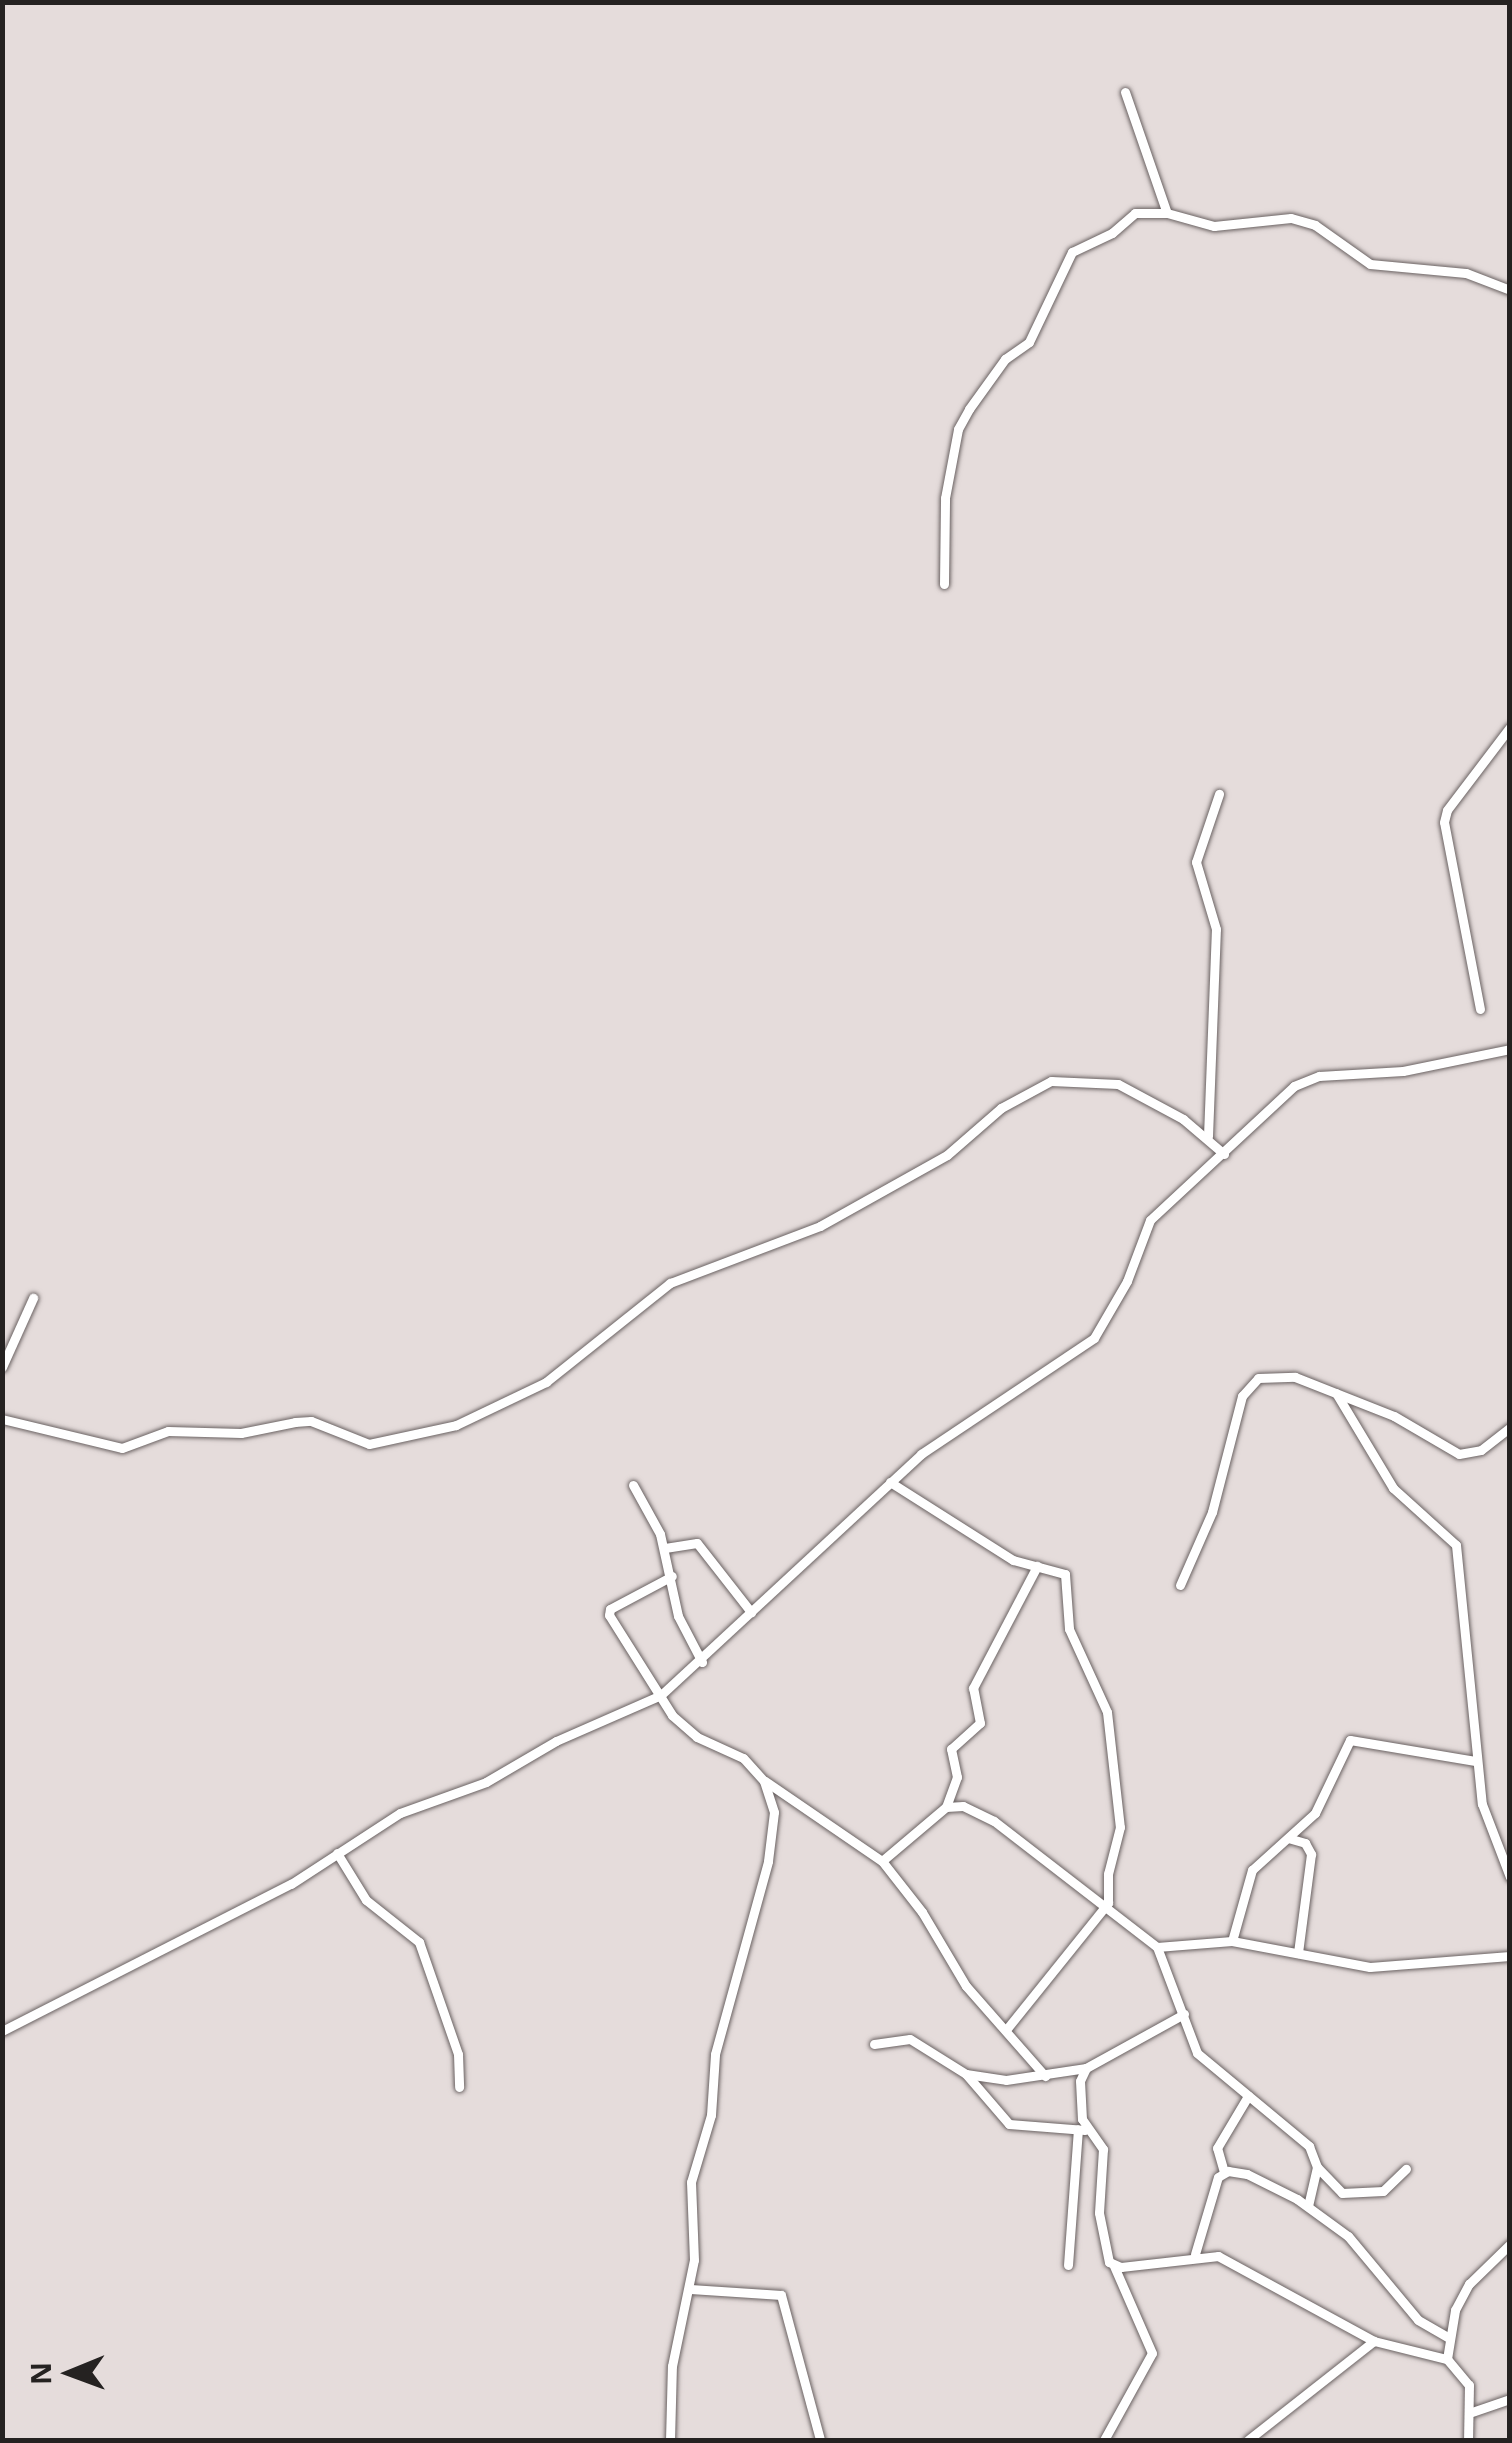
<!DOCTYPE html>
<style>
body{margin:0}
#map{position:relative;width:1512px;height:2443px;overflow:hidden;background:#e5dcdb;font-family:"Noto Sans",sans-serif}
div>[style]{position:absolute}
.roads{filter:drop-shadow(0 0 2px #6a6262) drop-shadow(0 0 2px #6a6262)}
.minor>*{height:9px;margin:-4.5px;padding:0 4.5px;transform-origin:4.5px;border-radius:4.5px;background:#fff}
span{translate:-50% -50%;white-space:nowrap;text-align:center;line-height:1.15;-webkit-text-stroke:9px #e5dcdb;paint-order:stroke}
.frame{position:absolute;inset:0;border:5px solid #252221;pointer-events:none}
.north{position:absolute;left:20px;top:2323px;width:100px;height:100px;-webkit-text-stroke:8px #e5dcdb;paint-order:stroke;rotate:269deg;font-size:28px;font-weight:700;line-height:40px;text-align:center;color:#252221}
.north::after{content:'';display:block;margin:auto;width:35px;height:45px;background:#252221;clip-path:polygon(50% 0,100% 100%,50% 72%,0 100%)}
</style>
<div id="map">
<div class="roads">
<div class="minor">
<i style="left:1125px;top:92px;width:128px;rotate:70.9deg"></i>
<i style="left:1167px;top:213px;width:49px;rotate:15.5deg"></i>
<i style="left:1214px;top:226px;width:77px;rotate:-5.9deg"></i>
<i style="left:1291px;top:218px;width:25px;rotate:16deg"></i>
<i style="left:1315px;top:225px;width:67px;rotate:35.3deg"></i>
<i style="left:1370px;top:264px;width:96px;rotate:5.4deg"></i>
<i style="left:1466px;top:273px;width:47px;rotate:21.1deg"></i>
<i style="left:944px;top:584px;width:86px;rotate:-89.3deg"></i>
<i style="left:945px;top:498px;width:70px;rotate:-79.3deg"></i>
<i style="left:958px;top:429px;width:23px;rotate:-61deg"></i>
<i style="left:969px;top:409px;width:62px;rotate:-54.2deg"></i>
<i style="left:1005px;top:359px;width:29px;rotate:-35deg"></i>
<i style="left:1029px;top:342px;width:100px;rotate:-64.5deg"></i>
<i style="left:1072px;top:252px;width:44px;rotate:-25.4deg"></i>
<i style="left:1112px;top:233px;width:30px;rotate:-41deg"></i>
<i style="left:1135px;top:213px;width:32px"></i>
<i style="left:1480px;top:1009px;width:190px;rotate:-100.9deg"></i>
<i style="left:1444px;top:822px;width:12px;rotate:-76deg"></i>
<i style="left:1447px;top:810px;width:104px;rotate:-52.8deg"></i>
<i style="left:1208px;top:1136px;width:207px;rotate:-87.8deg"></i>
<i style="left:1216px;top:929px;width:70px;rotate:-106.6deg"></i>
<i style="left:1196px;top:862px;width:72px;rotate:-71.3deg"></i>
<i style="left:2px;top:1367px;width:76px;rotate:-65.8deg"></i>
<i style="left:1336px;top:1393px;width:111px;rotate:59deg"></i>
<i style="left:1393px;top:1488px;width:85px;rotate:42.1deg"></i>
<i style="left:1456px;top:1545px;width:260px;rotate:84.3deg"></i>
<i style="left:1482px;top:1804px;width:78px;rotate:69deg"></i>
<i style="left:2px;top:1419px;width:123px;rotate:13.6deg"></i>
<i style="left:122px;top:1448px;width:49px;rotate:-20.3deg"></i>
<i style="left:168px;top:1431px;width:73px;rotate:1.6deg"></i>
<i style="left:241px;top:1433px;width:55px;rotate:-11.5deg"></i>
<i style="left:295px;top:1422px;width:16px;rotate:-4deg"></i>
<i style="left:311px;top:1421px;width:62px;rotate:21.6deg"></i>
<i style="left:369px;top:1444px;width:89px;rotate:-12.3deg"></i>
<i style="left:456px;top:1425px;width:100px;rotate:-25.5deg"></i>
<i style="left:546px;top:1382px;width:159px;rotate:-38.6deg"></i>
<i style="left:670px;top:1283px;width:160px;rotate:-20.8deg"></i>
<i style="left:820px;top:1226px;width:145px;rotate:-29.2deg"></i>
<i style="left:947px;top:1155px;width:72px;rotate:-41deg"></i>
<i style="left:1001px;top:1108px;width:57px;rotate:-28.4deg"></i>
<i style="left:1051px;top:1081px;width:67px;rotate:2.6deg"></i>
<i style="left:1118px;top:1084px;width:74px;rotate:28.3deg"></i>
<i style="left:1183px;top:1119px;width:54px;rotate:40.5deg"></i>
<i style="left:890px;top:1482px;width:146px;rotate:32.4deg"></i>
<i style="left:1013px;top:1560px;width:54px;rotate:15.1deg"></i>
<i style="left:1065px;top:1574px;width:55px;rotate:85.8deg"></i>
<i style="left:1069px;top:1629px;width:91px;rotate:65.4deg"></i>
<i style="left:1107px;top:1712px;width:116px;rotate:83.6deg"></i>
<i style="left:1120px;top:1827px;width:49px;rotate:104.3deg"></i>
<i style="left:1108px;top:1874px;width:29px;rotate:90deg"></i>
<i style="left:1108px;top:1903px;width:163px;rotate:128.8deg"></i>
<i style="left:633px;top:1485px;width:56px;rotate:61.1deg"></i>
<i style="left:660px;top:1534px;width:84px;rotate:77.6deg"></i>
<i style="left:678px;top:1616px;width:52px;rotate:62.4deg"></i>
<i style="left:665px;top:1548px;width:32px;rotate:-9deg"></i>
<i style="left:697px;top:1543px;width:88px;rotate:52deg"></i>
<i style="left:1180px;top:1585px;width:80px;rotate:-66.3deg"></i>
<i style="left:1212px;top:1512px;width:120px;rotate:-75.5deg"></i>
<i style="left:1242px;top:1396px;width:24px;rotate:-48deg"></i>
<i style="left:1258px;top:1378px;width:37px;rotate:-2deg"></i>
<i style="left:1295px;top:1377px;width:106px;rotate:21.5deg"></i>
<i style="left:1394px;top:1416px;width:75px;rotate:30.3deg"></i>
<i style="left:1459px;top:1454px;width:22px;rotate:-10deg"></i>
<i style="left:1481px;top:1450px;width:37px;rotate:-38deg"></i>
<i style="left:765px;top:1781px;width:142px;rotate:34.4deg"></i>
<i style="left:882px;top:1861px;width:65px;rotate:51.9deg"></i>
<i style="left:922px;top:1912px;width:86px;rotate:59.3deg"></i>
<i style="left:966px;top:1986px;width:120px;rotate:48.7deg"></i>
<i style="left:946px;top:1807px;width:32px;rotate:-70deg"></i>
<i style="left:957px;top:1777px;width:29px;rotate:-102deg"></i>
<i style="left:951px;top:1749px;width:39px;rotate:-42deg"></i>
<i style="left:980px;top:1723px;width:36px;rotate:-101deg"></i>
<i style="left:973px;top:1688px;width:138px;rotate:-62.3deg"></i>
<i style="left:1288px;top:1838px;width:18px;rotate:16deg"></i>
<i style="left:1305px;top:1843px;width:13px;rotate:61deg"></i>
<i style="left:1311px;top:1854px;width:100px;rotate:97.5deg"></i>
<i style="left:337px;top:1853px;width:55px;rotate:58.3deg"></i>
<i style="left:366px;top:1900px;width:68px;rotate:38.4deg"></i>
<i style="left:419px;top:1942px;width:119px;rotate:70.8deg"></i>
<i style="left:458px;top:2054px;width:33px;rotate:88deg"></i>
<i style="left:882px;top:1861px;width:84px;rotate:-40.2deg"></i>
<i style="left:946px;top:1807px;width:17px;rotate:-3deg"></i>
<i style="left:963px;top:1806px;width:34px;rotate:26deg"></i>
<i style="left:994px;top:1821px;width:206px;rotate:37.7deg"></i>
<i style="left:1157px;top:1947px;width:113px;rotate:69.3deg"></i>
<i style="left:1197px;top:2053px;width:146px;rotate:39.7deg"></i>
<i style="left:1309px;top:2146px;width:22px;rotate:69deg"></i>
<i style="left:1317px;top:2167px;width:36px;rotate:46deg"></i>
<i style="left:1342px;top:2193px;width:41px;rotate:-2.8deg"></i>
<i style="left:1383px;top:2191px;width:32px;rotate:-44deg"></i>
<i style="left:1232px;top:1941px;width:74px;rotate:-74.3deg"></i>
<i style="left:1252px;top:1870px;width:85px;rotate:-42.1deg"></i>
<i style="left:1315px;top:1813px;width:81px;rotate:-64.4deg"></i>
<i style="left:1350px;top:1740px;width:127px;rotate:9.5deg"></i>
<i style="left:1157px;top:1947px;width:75px;rotate:-4.6deg"></i>
<i style="left:1232px;top:1941px;width:140px;rotate:10.7deg"></i>
<i style="left:1370px;top:1967px;width:140px;rotate:-4.5deg"></i>
<i style="left:2px;top:2031px;width:324px;rotate:-27deg"></i>
<i style="left:291px;top:1884px;width:130px;rotate:-33.1deg"></i>
<i style="left:400px;top:1813px;width:91px;rotate:-19.8deg"></i>
<i style="left:486px;top:1782px;width:81px;rotate:-30.4deg"></i>
<i style="left:556px;top:1741px;width:115px;rotate:-23.7deg"></i>
<i style="left:661px;top:1695px;width:355px;rotate:-42.8deg"></i>
<i style="left:921px;top:1454px;width:208px;rotate:-33.8deg"></i>
<i style="left:1094px;top:1338px;width:66px;rotate:-59.9deg"></i>
<i style="left:1127px;top:1281px;width:65px;rotate:-69.3deg"></i>
<i style="left:1150px;top:1220px;width:197px;rotate:-42.9deg"></i>
<i style="left:1294px;top:1086px;width:27px;rotate:-22deg"></i>
<i style="left:1319px;top:1076px;width:84px;rotate:-3.4deg"></i>
<i style="left:1403px;top:1071px;width:109px;rotate:-11.6deg"></i>
<i style="left:874px;top:2044px;width:36px;rotate:-8deg"></i>
<i style="left:910px;top:2039px;width:66px;rotate:32deg"></i>
<i style="left:966px;top:2074px;width:40px;rotate:8.5deg"></i>
<i style="left:1006px;top:2080px;width:81px;rotate:-8.5deg"></i>
<i style="left:1086px;top:2068px;width:112px;rotate:-28.9deg"></i>
<i style="left:1086px;top:2068px;width:14px;rotate:115deg"></i>
<i style="left:1080px;top:2081px;width:38px;rotate:87deg"></i>
<i style="left:1082px;top:2119px;width:37px;rotate:55deg"></i>
<i style="left:1103px;top:2149px;width:64px;rotate:93.6deg"></i>
<i style="left:1099px;top:2213px;width:50px;rotate:78.5deg"></i>
<i style="left:1109px;top:2262px;width:13px;rotate:23deg"></i>
<i style="left:1121px;top:2267px;width:98px;rotate:-6.5deg"></i>
<i style="left:1218px;top:2256px;width:178px;rotate:28.6deg"></i>
<i style="left:1374px;top:2341px;width:75px;rotate:13.9deg"></i>
<i style="left:1447px;top:2359px;width:34px;rotate:50deg"></i>
<i style="left:1469px;top:2385px;width:55px;rotate:91deg"></i>
<i style="left:966px;top:2074px;width:66px;rotate:49.3deg"></i>
<i style="left:1009px;top:2124px;width:76px;rotate:4.5deg"></i>
<i style="left:1224px;top:2172px;width:25px;rotate:-106deg"></i>
<i style="left:1217px;top:2148px;width:61px;rotate:-59.2deg"></i>
<i style="left:1308px;top:2206px;width:40px;rotate:-77deg"></i>
<i style="left:1195px;top:2254px;width:80px;rotate:-73.4deg"></i>
<i style="left:1218px;top:2177px;width:12px;rotate:-31deg"></i>
<i style="left:1228px;top:2171px;width:19px;rotate:9deg"></i>
<i style="left:1247px;top:2174px;width:56px;rotate:26.6deg"></i>
<i style="left:1297px;top:2199px;width:63px;rotate:36deg"></i>
<i style="left:1348px;top:2236px;width:109px;rotate:50.2deg"></i>
<i style="left:1418px;top:2320px;width:34px;rotate:30deg"></i>
<i style="left:1068px;top:2265px;width:136px;rotate:-85.8deg"></i>
<i style="left:691px;top:2289px;width:90px;rotate:3.8deg"></i>
<i style="left:781px;top:2295px;width:150px;rotate:74.9deg"></i>
<i style="left:1447px;top:2359px;width:50px;rotate:-80.7deg"></i>
<i style="left:1455px;top:2310px;width:30px;rotate:-62deg"></i>
<i style="left:1469px;top:2284px;width:57px;rotate:-44.3deg"></i>
<i style="left:1472px;top:2412px;width:40px;rotate:-18.9deg"></i>
<i style="left:670px;top:2440px;width:74px;rotate:-88.5deg"></i>
<i style="left:672px;top:2366px;width:108px;rotate:-78.3deg"></i>
<i style="left:694px;top:2260px;width:78px;rotate:-92.2deg"></i>
<i style="left:691px;top:2182px;width:70px;rotate:-73.4deg"></i>
<i style="left:711px;top:2115px;width:61px;rotate:-86.2deg"></i>
<i style="left:715px;top:2054px;width:200px;rotate:-74.6deg"></i>
<i style="left:768px;top:1861px;width:49px;rotate:-83deg"></i>
<i style="left:774px;top:1812px;width:33px;rotate:-108deg"></i>
<i style="left:764px;top:1781px;width:31px;rotate:-132deg"></i>
<i style="left:743px;top:1758px;width:51px;rotate:-155.5deg"></i>
<i style="left:697px;top:1737px;width:33px;rotate:-139deg"></i>
<i style="left:672px;top:1715px;width:118px;rotate:-122.2deg"></i>
<i style="left:609px;top:1615px;width:6px;rotate:-81deg"></i>
<i style="left:610px;top:1609px;width:70px;rotate:-28deg"></i>
<i style="left:1104px;top:2440px;width:99px;rotate:-61.1deg"></i>
<i style="left:1152px;top:2353px;width:95px;rotate:-113.6deg"></i>
<i style="left:1248px;top:2440px;width:160px;rotate:-38.2deg"></i>
</div>
</div>
<div class="frame"></div>
<div class="north">N</div>
</div>
